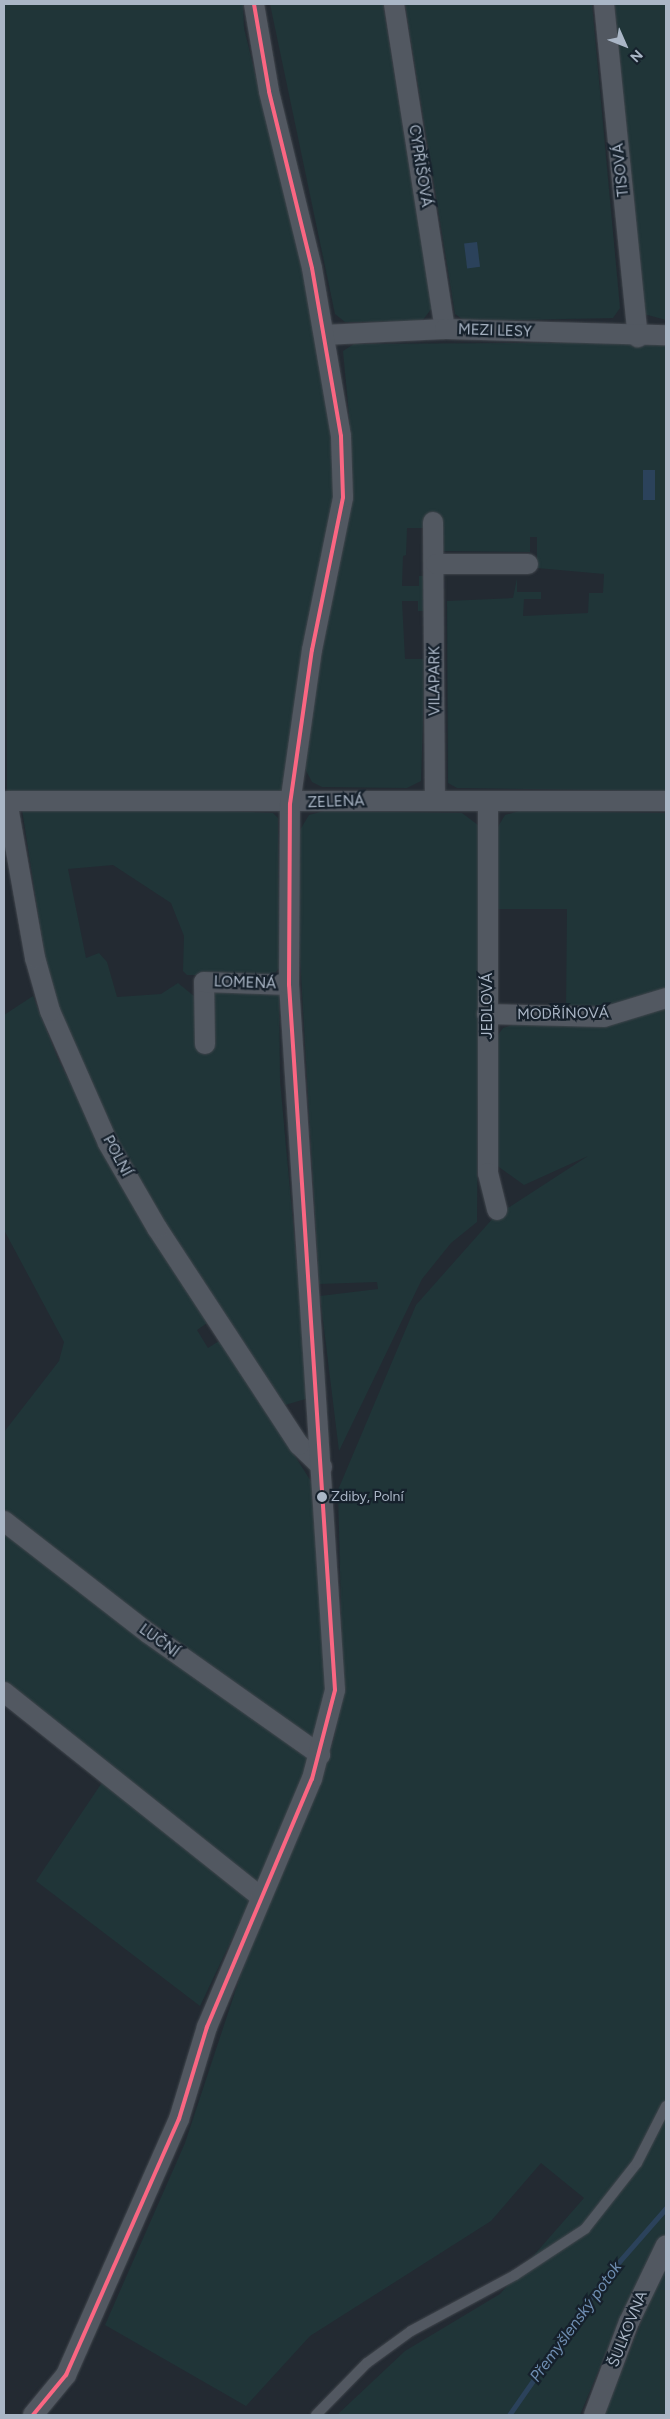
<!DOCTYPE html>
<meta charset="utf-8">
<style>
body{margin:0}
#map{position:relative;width:670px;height:2419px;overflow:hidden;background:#232a32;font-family:Figtree,sans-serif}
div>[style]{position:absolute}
.green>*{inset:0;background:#203538}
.water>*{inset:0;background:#2b425b;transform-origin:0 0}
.stream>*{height:5px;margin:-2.5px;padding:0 2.5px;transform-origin:2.5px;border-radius:2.5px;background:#2b425b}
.roads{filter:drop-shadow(0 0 1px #41464d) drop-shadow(0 0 1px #41464d)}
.service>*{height:10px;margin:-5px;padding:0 5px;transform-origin:5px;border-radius:5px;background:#525861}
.minor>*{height:20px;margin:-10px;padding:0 10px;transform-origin:10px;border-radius:10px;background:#525861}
.bus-1>*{height:4px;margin:-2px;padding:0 2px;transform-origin:2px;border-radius:2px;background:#fa6682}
.dots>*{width:14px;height:14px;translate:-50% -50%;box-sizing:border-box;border:2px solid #16212c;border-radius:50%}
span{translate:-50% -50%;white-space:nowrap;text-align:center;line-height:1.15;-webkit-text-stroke:4.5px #16212c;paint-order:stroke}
.bus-label{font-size:14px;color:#aab6c6}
.left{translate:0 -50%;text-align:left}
.street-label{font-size:15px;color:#aab6c6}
.water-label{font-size:16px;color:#6f8eb2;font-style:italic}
.frame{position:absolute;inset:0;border:5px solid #aab6c6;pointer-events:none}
.north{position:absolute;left:600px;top:20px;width:50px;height:50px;-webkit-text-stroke:4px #16212c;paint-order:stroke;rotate:134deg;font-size:14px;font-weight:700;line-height:20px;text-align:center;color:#aab6c6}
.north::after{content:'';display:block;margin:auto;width:18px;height:22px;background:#aab6c6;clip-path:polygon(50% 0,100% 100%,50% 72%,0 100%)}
</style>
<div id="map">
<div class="green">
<i style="clip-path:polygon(4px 4px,243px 4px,244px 28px,309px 298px,331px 416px,335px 500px,280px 797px,7px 792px)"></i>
<i style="clip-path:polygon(270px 4px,383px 4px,432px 308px,422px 321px,345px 322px,335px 314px)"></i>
<i style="clip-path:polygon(405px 4px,592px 4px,620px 308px,613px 318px,465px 321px,455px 314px)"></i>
<i style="clip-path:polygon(614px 4px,666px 4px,666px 320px,644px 314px)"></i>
<i style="clip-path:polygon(666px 342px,666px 791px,457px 788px,448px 783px,447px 601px,513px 598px,517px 578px,517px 592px,541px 592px,541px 599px,524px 599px,523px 616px,588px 613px,589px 593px,603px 593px,604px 574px,537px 568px,537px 537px,530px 537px,530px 552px,439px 551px,439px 514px,427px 514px,427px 528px,407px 528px,406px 555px,403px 556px,402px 586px,419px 586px,419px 576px,426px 576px,425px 611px,418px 611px,418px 601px,402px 601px,405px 659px,425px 659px,421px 781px,407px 788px,322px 787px,312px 782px,302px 763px,345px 425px,350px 425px,343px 351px,354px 344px)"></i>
<i style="clip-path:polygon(21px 803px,273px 813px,278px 818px,279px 968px,273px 976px,187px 975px,183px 971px,184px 936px,171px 903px,113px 865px,68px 869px,86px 958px,99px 953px,107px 962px,117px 997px,161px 994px,178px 983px,200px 1001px,200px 1053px,210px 1052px,210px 991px,279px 986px,280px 1081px,309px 1398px,285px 1405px,153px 1205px,113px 1134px,50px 990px)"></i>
<i style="clip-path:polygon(324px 811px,462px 813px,478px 825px,480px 834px,477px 1222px,451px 1243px,422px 1279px,339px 1451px,320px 1296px,378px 1289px,377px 1282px,319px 1284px,298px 923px,300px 830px,309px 815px)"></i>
<i style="clip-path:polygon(519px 811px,666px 813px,666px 989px,620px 1005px,566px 1010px,567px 909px,494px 909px,496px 830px,505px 815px)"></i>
<i style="clip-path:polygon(33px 996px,58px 1059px,134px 1206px,210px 1321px,197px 1330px,208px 1348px,222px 1339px,315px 1488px,326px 1700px,319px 1739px,269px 1861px,200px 2006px,36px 1881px,107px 1775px,4px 1700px,4px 1432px,59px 1361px,64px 1342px,4px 1230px,4px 1015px)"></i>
<i style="clip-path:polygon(666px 1004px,666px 2239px,613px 2336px,580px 2415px,337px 2415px,405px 2351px,500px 2294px,584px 2198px,541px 2163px,491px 2221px,310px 2336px,246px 2406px,105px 2325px,185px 2143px,242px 1971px,334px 1739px,343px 1689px,338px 1490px,416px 1305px,494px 1217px,588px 1156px,524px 1185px,492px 1162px,495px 1039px,503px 1028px,515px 1024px)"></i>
<i style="clip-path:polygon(666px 2259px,666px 2415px,604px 2415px)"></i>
</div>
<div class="water">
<i style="left:477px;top:242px;width:25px;height:13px;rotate:83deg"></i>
<i style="left:643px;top:470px;width:12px;height:30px"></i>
</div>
<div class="stream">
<i style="left:509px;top:2415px;width:165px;rotate:-55.2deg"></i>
<i style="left:603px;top:2280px;width:96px;rotate:-48.8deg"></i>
</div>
<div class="roads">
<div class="service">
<i style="left:316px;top:2415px;width:73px;rotate:-45.6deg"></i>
<i style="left:367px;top:2363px;width:54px;rotate:-36deg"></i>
<i style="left:411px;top:2331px;width:118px;rotate:-28.3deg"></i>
<i style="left:515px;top:2275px;width:84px;rotate:-33.3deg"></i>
<i style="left:585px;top:2229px;width:84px;rotate:-51.8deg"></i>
<i style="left:637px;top:2163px;width:64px;rotate:-63deg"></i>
</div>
<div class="minor">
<i style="left:394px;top:4px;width:329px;rotate:81.1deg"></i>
<i style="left:604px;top:4px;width:335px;rotate:84.2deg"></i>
<i style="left:324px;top:335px;width:121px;rotate:-2.8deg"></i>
<i style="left:445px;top:329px;width:221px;rotate:1.6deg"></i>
<i style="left:433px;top:522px;width:277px;rotate:89.6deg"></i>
<i style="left:436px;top:564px;width:92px"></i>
<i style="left:488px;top:801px;width:372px;rotate:90deg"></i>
<i style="left:488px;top:1173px;width:38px;rotate:76deg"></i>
<i style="left:487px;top:1014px;width:117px;rotate:1.5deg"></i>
<i style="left:604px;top:1017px;width:65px;rotate:-17deg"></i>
<i style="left:205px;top:1044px;width:62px;rotate:-90.9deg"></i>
<i style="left:204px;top:982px;width:85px;rotate:2deg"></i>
<i style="left:322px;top:1467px;width:32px;rotate:-136deg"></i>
<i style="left:299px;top:1445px;width:259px;rotate:-123.2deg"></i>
<i style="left:157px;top:1228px;width:98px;rotate:-120deg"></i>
<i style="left:108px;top:1143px;width:144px;rotate:-113.7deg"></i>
<i style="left:50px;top:1011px;width:55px;rotate:-105.8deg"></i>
<i style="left:35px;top:958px;width:159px;rotate:-100.1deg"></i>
<i style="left:7px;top:801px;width:659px"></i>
<i style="left:4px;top:1521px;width:182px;rotate:37.9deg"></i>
<i style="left:148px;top:1633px;width:211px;rotate:35.3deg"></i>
<i style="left:4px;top:1692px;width:329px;rotate:38.6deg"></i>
<i style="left:33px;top:2415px;width:52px;rotate:-50.5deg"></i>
<i style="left:66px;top:2375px;width:280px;rotate:-66.2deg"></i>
<i style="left:179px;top:2119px;width:96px;rotate:-73.1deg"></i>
<i style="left:207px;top:2027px;width:269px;rotate:-67.1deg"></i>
<i style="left:312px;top:1779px;width:92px;rotate:-75.5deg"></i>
<i style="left:335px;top:1690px;width:706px;rotate:-93.73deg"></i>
<i style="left:289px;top:985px;width:181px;rotate:-89.7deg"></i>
<i style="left:290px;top:804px;width:156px;rotate:-81.9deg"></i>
<i style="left:312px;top:650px;width:156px;rotate:-78.5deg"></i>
<i style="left:343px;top:497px;width:61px;rotate:-91.9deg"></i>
<i style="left:341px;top:436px;width:170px;rotate:-99.8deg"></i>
<i style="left:312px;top:268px;width:182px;rotate:-103.7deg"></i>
<i style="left:269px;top:91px;width:88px;rotate:-99.8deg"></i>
<i style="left:594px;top:2415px;width:99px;rotate:-69.4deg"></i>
<i style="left:629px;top:2322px;width:85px;rotate:-64.3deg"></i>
</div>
</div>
<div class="bus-1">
<i style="left:33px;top:2415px;width:52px;rotate:-50.5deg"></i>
<i style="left:66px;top:2375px;width:280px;rotate:-66.2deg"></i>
<i style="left:179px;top:2119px;width:96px;rotate:-73.1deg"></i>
<i style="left:207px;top:2027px;width:269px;rotate:-67.1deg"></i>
<i style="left:312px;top:1779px;width:92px;rotate:-75.5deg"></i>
<i style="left:335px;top:1690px;width:706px;rotate:-93.73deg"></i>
<i style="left:289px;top:985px;width:181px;rotate:-89.7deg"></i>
<i style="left:290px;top:804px;width:156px;rotate:-81.9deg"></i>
<i style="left:312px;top:650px;width:156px;rotate:-78.5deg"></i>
<i style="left:343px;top:497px;width:61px;rotate:-91.9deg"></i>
<i style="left:341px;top:436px;width:170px;rotate:-99.8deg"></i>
<i style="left:312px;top:268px;width:182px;rotate:-103.7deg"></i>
<i style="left:269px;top:91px;width:88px;rotate:-99.8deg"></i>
</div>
<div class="dots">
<i style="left:322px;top:1497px;background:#aab6c6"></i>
</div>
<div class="bus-label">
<span class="left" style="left:331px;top:1497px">Zdiby, Polní</span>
</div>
<div class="street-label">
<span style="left:420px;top:166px;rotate:81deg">CYPŘIŠOVÁ</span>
<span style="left:621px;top:170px;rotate:-96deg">TISOVÁ</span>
<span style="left:495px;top:331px;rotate:2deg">MEZI LESY</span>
<span style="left:435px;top:681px;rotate:-90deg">VILAPARK</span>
<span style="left:336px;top:802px;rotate:-2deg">ZELENÁ</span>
<span style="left:245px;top:983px;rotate:2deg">LOMENÁ</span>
<span style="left:488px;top:1006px;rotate:-90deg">JEDLOVÁ</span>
<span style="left:563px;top:1014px;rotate:-1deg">MODŘÍNOVÁ</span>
<span style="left:117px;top:1156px;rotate:62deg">POLNÍ</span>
<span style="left:159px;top:1641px;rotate:36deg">LUČNÍ</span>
<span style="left:628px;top:2329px;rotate:-68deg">ŠULKOVNA</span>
</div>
<div class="water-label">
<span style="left:576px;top:2322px;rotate:-54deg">Přemyšlenský potok</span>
</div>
<div class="frame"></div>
<div class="north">N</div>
</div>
